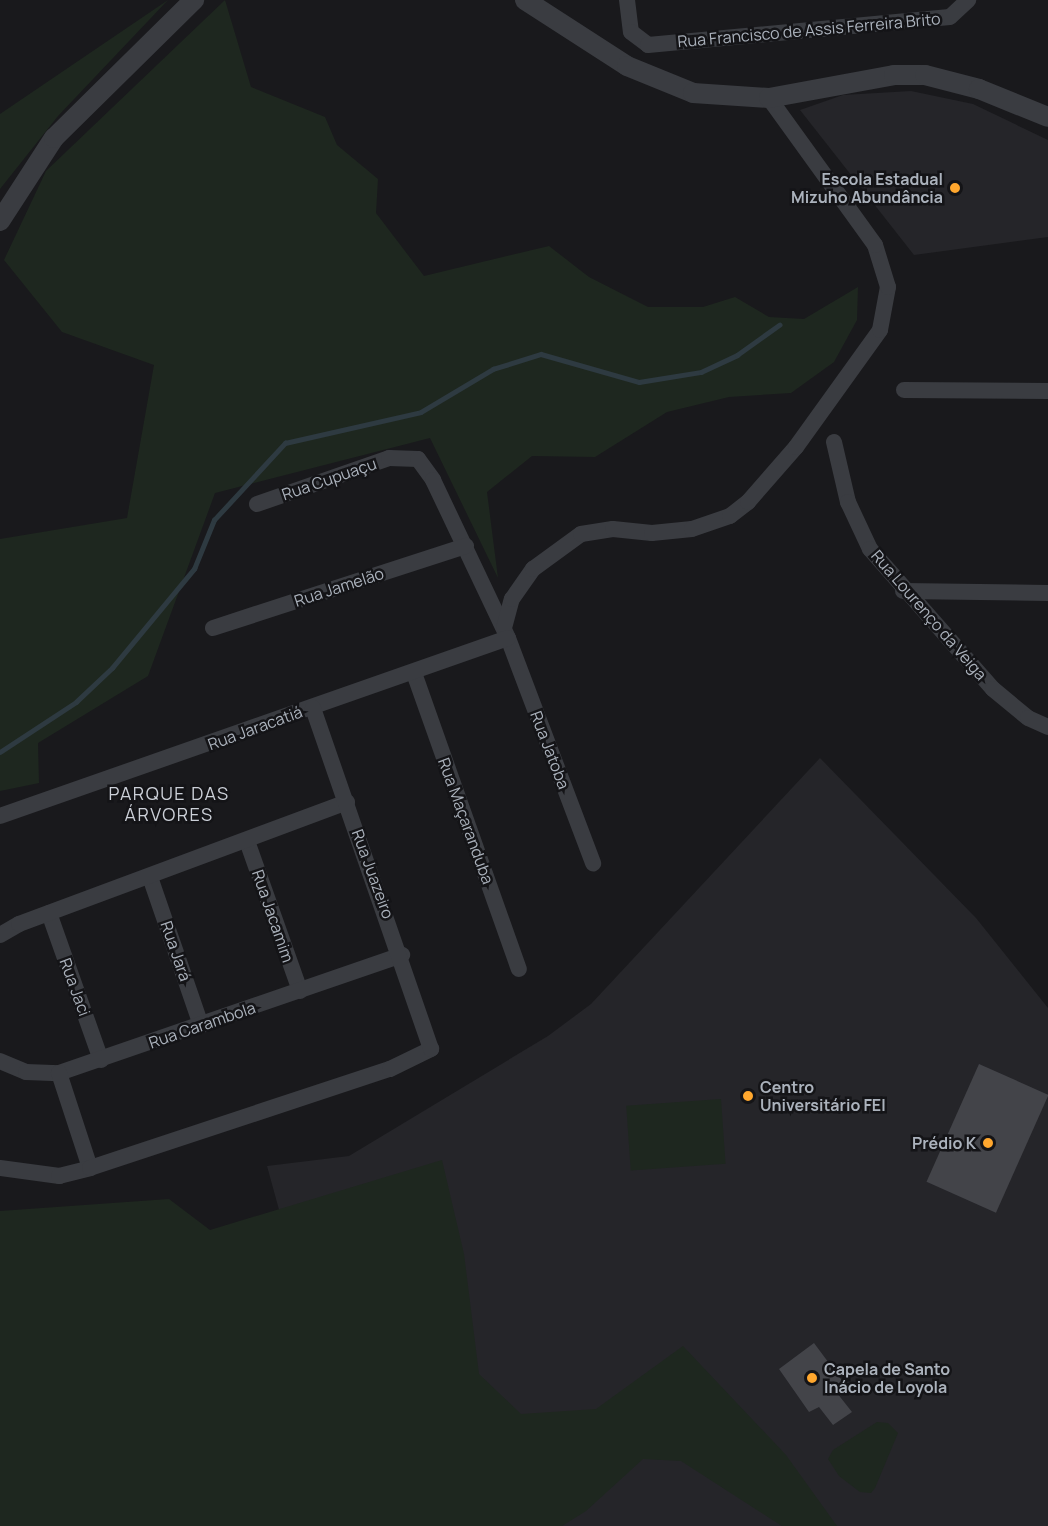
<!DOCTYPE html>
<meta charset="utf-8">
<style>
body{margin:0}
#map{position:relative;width:1048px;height:1526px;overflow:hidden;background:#19191c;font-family:Manrope,sans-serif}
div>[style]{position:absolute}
.built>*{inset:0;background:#252529}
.green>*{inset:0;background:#1e271f;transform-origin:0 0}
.stream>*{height:4.5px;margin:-2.25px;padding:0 2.25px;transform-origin:2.25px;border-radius:2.25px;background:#2e3a41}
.building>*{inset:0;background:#434449;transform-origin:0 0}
.minor>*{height:16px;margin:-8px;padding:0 8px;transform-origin:8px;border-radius:8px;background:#3a3c41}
.tertiary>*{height:20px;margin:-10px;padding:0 10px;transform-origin:10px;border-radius:10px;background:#3a3c41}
.dots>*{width:16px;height:16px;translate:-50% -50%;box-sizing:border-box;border:3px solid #141417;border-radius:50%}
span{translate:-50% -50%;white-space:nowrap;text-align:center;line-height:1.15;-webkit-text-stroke:5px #141417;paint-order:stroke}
.street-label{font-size:16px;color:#abb2bc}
.poi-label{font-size:16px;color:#abb2bc;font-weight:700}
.right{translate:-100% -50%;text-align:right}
.left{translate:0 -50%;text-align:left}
.neighbourhood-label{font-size:18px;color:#ccd0d8;letter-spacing:1.5px}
</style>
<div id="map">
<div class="built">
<i style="clip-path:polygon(911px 91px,973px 104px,1048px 140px,1048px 237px,914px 255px,800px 110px,843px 95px)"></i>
<i style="clip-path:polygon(820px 758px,976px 918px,1048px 1008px,1048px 1526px,366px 1526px,267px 1166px,349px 1156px,548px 1036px,591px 1004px)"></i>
</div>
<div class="green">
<i style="clip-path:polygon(168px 0,58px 116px,0 189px,0 114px)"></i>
<i style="clip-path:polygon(225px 0,251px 87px,325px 117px,337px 145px,378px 179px,376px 213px,424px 276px,549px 246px,589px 277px,648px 307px,703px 307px,735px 297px,769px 317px,804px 319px,858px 287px,857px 320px,834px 362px,791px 393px,729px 397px,667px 412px,595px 457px,532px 456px,487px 492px,498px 578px,430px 438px,215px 493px,148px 676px,38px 743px,39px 783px,0 791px,0 539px,127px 518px,154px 365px,62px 332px,4px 260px,46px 171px)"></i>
<i style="left:721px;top:1099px;width:65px;height:95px;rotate:86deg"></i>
<i style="clip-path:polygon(442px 1160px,464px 1254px,479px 1374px,521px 1414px,596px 1409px,683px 1346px,786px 1455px,837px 1526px,782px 1526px,681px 1461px,643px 1459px,586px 1511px,562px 1526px,0 1526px,0 1211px,169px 1199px,210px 1230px)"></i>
<i style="clip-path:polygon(877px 1422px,888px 1423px,898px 1433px,875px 1488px,871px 1493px,860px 1492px,839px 1476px,828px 1459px,833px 1450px)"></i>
</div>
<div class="stream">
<i style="left:0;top:752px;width:91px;rotate:-33.3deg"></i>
<i style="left:76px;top:702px;width:50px;rotate:-43.4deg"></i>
<i style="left:112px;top:668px;width:129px;rotate:-50.4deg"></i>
<i style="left:194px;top:569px;width:53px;rotate:-67.8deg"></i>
<i style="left:214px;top:520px;width:105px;rotate:-47.3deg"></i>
<i style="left:285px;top:443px;width:139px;rotate:-12.8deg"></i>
<i style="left:421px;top:412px;width:84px;rotate:-30.8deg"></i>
<i style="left:493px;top:369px;width:50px;rotate:-17.4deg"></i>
<i style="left:541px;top:354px;width:102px;rotate:15.9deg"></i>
<i style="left:639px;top:382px;width:63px;rotate:-9.2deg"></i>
<i style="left:701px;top:372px;width:40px;rotate:-25deg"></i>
<i style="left:737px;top:355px;width:52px;rotate:-35.5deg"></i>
</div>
<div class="building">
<i style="left:979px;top:1064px;width:76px;height:129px;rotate:24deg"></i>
<i style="clip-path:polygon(814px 1343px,846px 1386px,837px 1393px,852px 1412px,833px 1425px,819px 1407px,809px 1412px,779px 1369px)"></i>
</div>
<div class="minor">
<i style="left:627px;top:0;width:32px;rotate:83deg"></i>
<i style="left:631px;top:32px;width:21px;rotate:37deg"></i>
<i style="left:648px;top:45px;width:303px;rotate:-5.3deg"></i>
<i style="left:950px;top:17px;width:25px;rotate:-43deg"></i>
<i style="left:904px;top:390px;width:144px;rotate:0.4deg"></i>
<i style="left:834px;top:442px;width:62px;rotate:76.9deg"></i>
<i style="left:848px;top:502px;width:52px;rotate:64.9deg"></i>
<i style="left:870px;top:549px;width:186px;rotate:48.7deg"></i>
<i style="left:993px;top:689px;width:45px;rotate:39.6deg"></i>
<i style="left:1028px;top:718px;width:22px;rotate:24deg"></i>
<i style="left:257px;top:504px;width:140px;rotate:-19.2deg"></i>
<i style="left:389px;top:458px;width:29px;rotate:2deg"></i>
<i style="left:418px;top:459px;width:26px;rotate:54deg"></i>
<i style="left:433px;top:480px;width:175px;rotate:64.6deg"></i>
<i style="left:508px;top:638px;width:241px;rotate:69.3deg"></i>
<i style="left:903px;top:591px;width:145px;rotate:0.8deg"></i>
<i style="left:213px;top:628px;width:266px;rotate:-18deg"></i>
<i style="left:504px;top:628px;width:30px;rotate:-75deg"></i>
<i style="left:512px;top:599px;width:37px;rotate:-55deg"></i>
<i style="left:533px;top:569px;width:59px;rotate:-36.1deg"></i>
<i style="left:581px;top:534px;width:32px;rotate:-9deg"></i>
<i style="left:613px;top:529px;width:39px;rotate:6deg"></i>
<i style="left:652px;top:533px;width:40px;rotate:-5.7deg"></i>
<i style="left:692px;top:529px;width:40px;rotate:-18.9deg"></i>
<i style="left:730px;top:516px;width:23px;rotate:-38deg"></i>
<i style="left:748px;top:502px;width:73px;rotate:-48.9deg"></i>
<i style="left:796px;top:447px;width:144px;rotate:-54.3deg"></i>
<i style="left:880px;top:330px;width:44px;rotate:-79.5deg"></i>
<i style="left:888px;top:287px;width:44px;rotate:-107.2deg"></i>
<i style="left:875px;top:245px;width:181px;rotate:-125.8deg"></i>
<i style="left:414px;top:673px;width:314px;rotate:70.5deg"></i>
<i style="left:0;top:816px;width:538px;rotate:-19.31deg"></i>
<i style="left:247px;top:841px;width:159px;rotate:70.5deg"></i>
<i style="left:150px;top:877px;width:157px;rotate:71deg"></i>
<i style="left:49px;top:913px;width:156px;rotate:70.5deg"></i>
<i style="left:0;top:935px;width:22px;rotate:-30deg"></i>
<i style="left:19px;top:924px;width:350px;rotate:-20.4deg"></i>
<i style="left:0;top:1061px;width:28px;rotate:23deg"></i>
<i style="left:26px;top:1072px;width:33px;rotate:2deg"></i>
<i style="left:59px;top:1073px;width:363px;rotate:-19deg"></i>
<i style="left:59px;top:1073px;width:100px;rotate:71.9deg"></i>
<i style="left:0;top:1168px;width:60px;rotate:7.7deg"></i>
<i style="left:59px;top:1176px;width:32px;rotate:-14deg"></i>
<i style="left:90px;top:1168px;width:316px;rotate:-18.3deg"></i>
<i style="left:390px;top:1069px;width:46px;rotate:-26deg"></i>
<i style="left:431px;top:1049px;width:361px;rotate:-109.1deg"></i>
</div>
<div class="tertiary">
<i style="left:525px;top:0;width:121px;rotate:32.9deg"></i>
<i style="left:627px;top:66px;width:71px;rotate:22.2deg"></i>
<i style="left:693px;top:93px;width:76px;rotate:3.8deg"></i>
<i style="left:769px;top:98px;width:127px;rotate:-10.4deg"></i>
<i style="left:894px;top:75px;width:31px"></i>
<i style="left:925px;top:75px;width:56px;rotate:14.5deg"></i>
<i style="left:979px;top:89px;width:74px;rotate:22.1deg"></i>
<i style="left:0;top:221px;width:99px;rotate:-57deg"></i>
<i style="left:54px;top:138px;width:197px;rotate:-44.6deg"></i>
</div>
<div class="dots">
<i style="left:955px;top:188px;background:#ffa72e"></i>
<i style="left:748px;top:1096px;background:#ffa72e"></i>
<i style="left:988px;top:1143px;background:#ffa72e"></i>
<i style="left:812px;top:1378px;background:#ffa72e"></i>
</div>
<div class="street-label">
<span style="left:809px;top:30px;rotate:-5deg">Rua Francisco de Assis Ferreira Brito</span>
<span style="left:329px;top:479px;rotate:-19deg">Rua Cupuaçu</span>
<span style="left:339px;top:587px;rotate:-18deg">Rua Jamelão</span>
<span style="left:929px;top:615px;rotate:49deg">Rua Lourenço da Veiga</span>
<span style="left:255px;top:728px;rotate:-20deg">Rua Jaracatiá</span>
<span style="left:550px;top:750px;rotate:69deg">Rua Jatoba</span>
<span style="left:466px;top:821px;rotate:70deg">Rua Maçaranduba</span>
<span style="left:373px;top:874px;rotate:70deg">Rua Juazeiro</span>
<span style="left:273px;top:916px;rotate:71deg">Rua Jacamim</span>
<span style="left:176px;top:951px;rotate:71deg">Rua Jará</span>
<span style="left:75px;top:987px;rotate:70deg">Rua Jaci</span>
<span style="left:202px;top:1025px;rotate:-19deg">Rua Carambola</span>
</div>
<div class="poi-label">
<span class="right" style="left:943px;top:188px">Escola Estadual<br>Mizuho Abundância</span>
<span class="left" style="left:760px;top:1096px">Centro<br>Universitário FEI</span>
<span class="right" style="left:976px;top:1143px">Prédio K</span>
<span class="left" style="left:824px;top:1378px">Capela de Santo<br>Inácio de Loyola</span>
</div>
<div class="neighbourhood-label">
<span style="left:169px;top:804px">PARQUE DAS<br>ÁRVORES</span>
</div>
</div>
